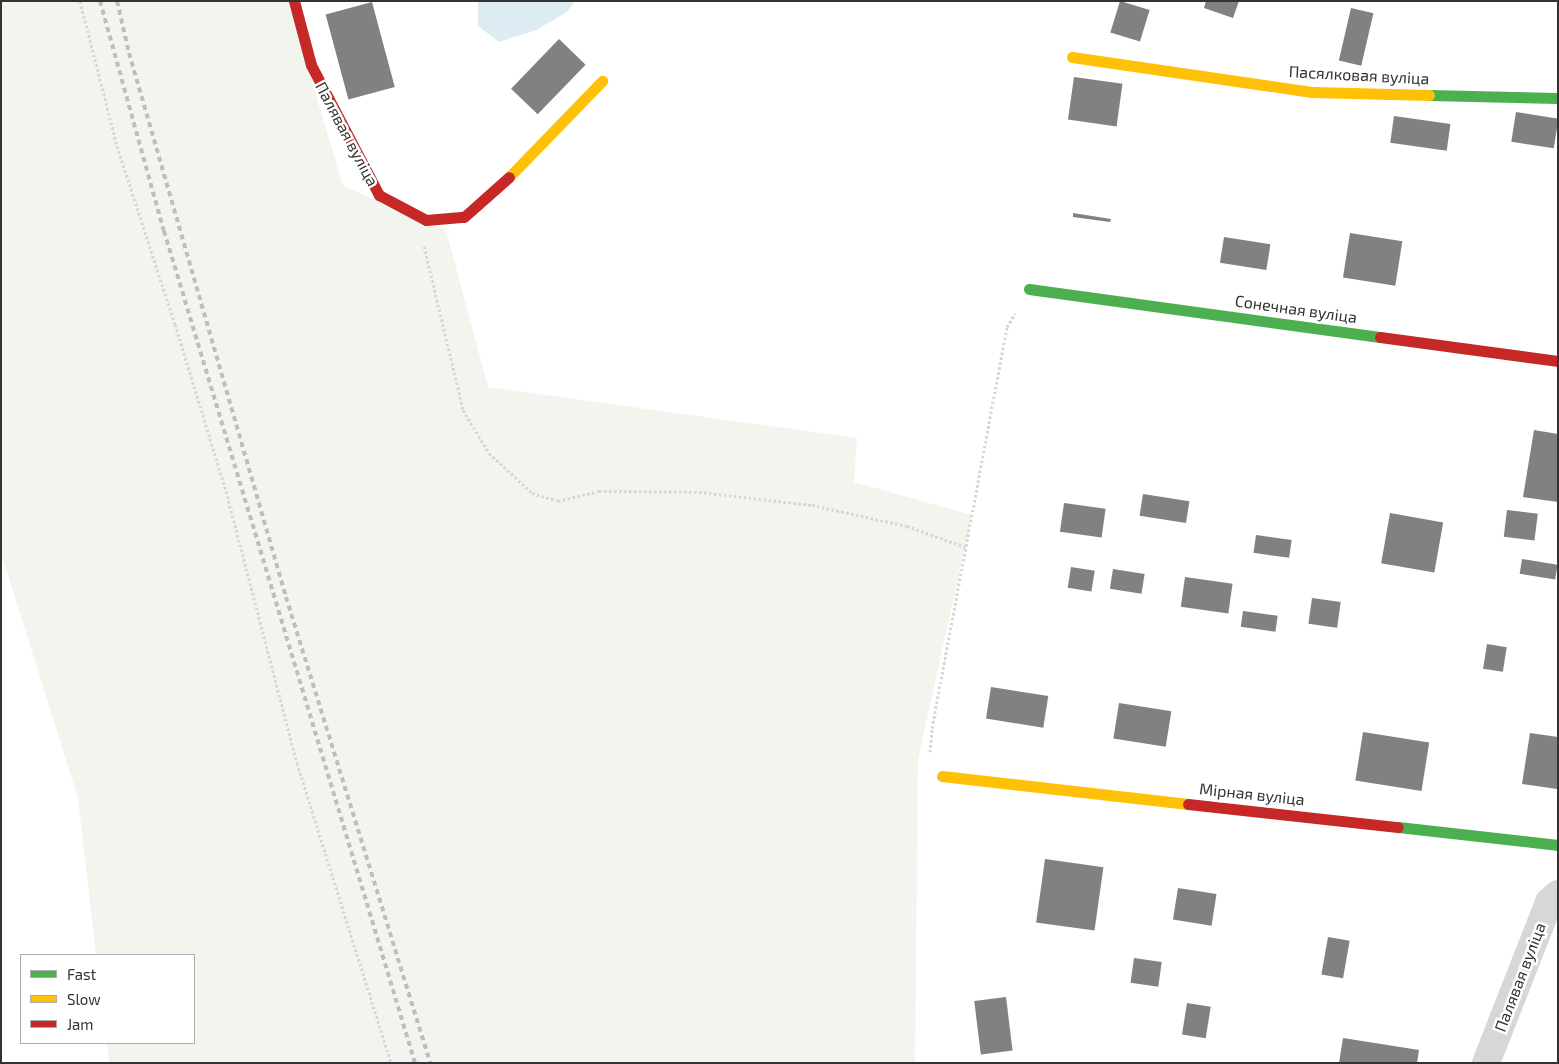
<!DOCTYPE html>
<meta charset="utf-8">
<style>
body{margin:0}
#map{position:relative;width:1559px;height:1064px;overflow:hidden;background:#fff;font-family:"Exo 2",sans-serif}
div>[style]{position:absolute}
.green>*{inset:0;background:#f1f5ed}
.water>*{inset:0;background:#ddebf3}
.building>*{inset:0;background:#818181;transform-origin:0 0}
.path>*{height:3px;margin-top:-1.5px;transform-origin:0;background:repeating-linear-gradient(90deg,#d6d6d6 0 2.5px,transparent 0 5px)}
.street>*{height:28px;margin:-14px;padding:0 14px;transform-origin:14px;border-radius:14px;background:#d7d7d7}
.fast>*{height:11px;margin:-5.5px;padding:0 5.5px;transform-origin:5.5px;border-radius:5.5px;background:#4caf50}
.slow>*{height:11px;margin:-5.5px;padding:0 5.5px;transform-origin:5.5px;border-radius:5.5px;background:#ffc107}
.jam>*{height:11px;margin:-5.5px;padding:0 5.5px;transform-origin:5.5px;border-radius:5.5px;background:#c62828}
.rail>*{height:4px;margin-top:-2px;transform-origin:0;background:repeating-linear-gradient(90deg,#bebebe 0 5px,transparent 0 9px)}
span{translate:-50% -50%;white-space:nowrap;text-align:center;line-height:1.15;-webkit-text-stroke:5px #fff;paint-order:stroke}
.street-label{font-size:16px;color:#333}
.frame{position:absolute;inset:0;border:2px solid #333;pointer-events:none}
.legend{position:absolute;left:20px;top:954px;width:175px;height:90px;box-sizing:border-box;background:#fff;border:1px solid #adadad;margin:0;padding:6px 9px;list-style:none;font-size:15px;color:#333}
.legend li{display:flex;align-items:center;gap:10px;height:25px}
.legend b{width:25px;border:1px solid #adadad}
</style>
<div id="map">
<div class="green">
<i style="clip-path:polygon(1px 1px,288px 1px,343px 186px,446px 230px,488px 387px,857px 438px,854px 482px,972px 515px,918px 760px,915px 1063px,109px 1063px,107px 1043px,194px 1043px,194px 955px,96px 955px,78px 798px,1px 553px)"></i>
</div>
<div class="water">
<i style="clip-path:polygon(478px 1px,575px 1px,567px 12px,536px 30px,499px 42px,478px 26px)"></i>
</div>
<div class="building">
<i style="left:1120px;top:1px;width:31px;height:33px;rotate:17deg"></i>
<i style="clip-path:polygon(1206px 1px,1239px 1px,1233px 18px,1204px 8px)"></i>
<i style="left:372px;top:2px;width:88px;height:48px;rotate:75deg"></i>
<i style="left:1351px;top:8px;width:23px;height:54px;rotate:13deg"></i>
<i style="left:559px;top:39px;width:37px;height:69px;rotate:44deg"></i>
<i style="left:1074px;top:77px;width:49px;height:43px;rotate:8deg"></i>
<i style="left:1516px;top:112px;width:43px;height:30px;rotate:9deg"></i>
<i style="left:1394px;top:116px;width:57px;height:27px;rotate:8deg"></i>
<i style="clip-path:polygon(1073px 213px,1111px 219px,1110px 222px,1073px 217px)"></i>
<i style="left:1350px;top:233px;width:53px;height:45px;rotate:9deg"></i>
<i style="left:1224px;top:237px;width:47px;height:26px;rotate:9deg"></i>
<i style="clip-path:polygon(1534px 430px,1558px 434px,1558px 502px,1523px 497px)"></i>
<i style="left:1143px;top:494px;width:47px;height:22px;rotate:9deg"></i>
<i style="left:1064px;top:503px;width:42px;height:29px;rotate:8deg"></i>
<i style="left:1507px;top:510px;width:31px;height:27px;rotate:7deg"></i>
<i style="left:1390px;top:513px;width:54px;height:51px;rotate:10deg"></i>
<i style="left:1256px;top:535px;width:36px;height:18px;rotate:8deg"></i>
<i style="left:1522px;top:559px;width:36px;height:15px;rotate:9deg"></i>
<i style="left:1071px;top:567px;width:24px;height:21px;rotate:9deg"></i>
<i style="left:1113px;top:569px;width:32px;height:20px;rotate:9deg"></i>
<i style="left:1185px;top:577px;width:48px;height:30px;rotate:8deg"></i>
<i style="left:1312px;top:598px;width:29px;height:26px;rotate:8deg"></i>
<i style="left:1243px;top:611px;width:35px;height:16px;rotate:8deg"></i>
<i style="left:1487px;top:644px;width:20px;height:25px;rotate:9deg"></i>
<i style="left:991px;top:687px;width:58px;height:32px;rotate:9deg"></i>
<i style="left:1119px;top:703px;width:53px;height:36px;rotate:9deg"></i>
<i style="left:1363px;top:732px;width:67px;height:49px;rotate:9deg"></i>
<i style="clip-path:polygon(1530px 733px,1558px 737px,1557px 789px,1522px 784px)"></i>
<i style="left:1045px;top:859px;width:59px;height:64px;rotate:8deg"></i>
<i style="left:1178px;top:888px;width:39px;height:32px;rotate:9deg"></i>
<i style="left:1328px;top:937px;width:22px;height:38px;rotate:10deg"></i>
<i style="left:1134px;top:958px;width:28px;height:25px;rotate:8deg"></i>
<i style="left:1006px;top:997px;width:54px;height:32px;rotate:83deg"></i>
<i style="left:1187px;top:1003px;width:24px;height:32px;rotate:9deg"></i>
<i style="clip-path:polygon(1343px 1038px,1419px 1050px,1417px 1063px,1339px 1063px)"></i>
</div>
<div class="path">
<i style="left:80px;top:1px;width:150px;rotate:75.7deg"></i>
<i style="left:117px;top:146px;width:187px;rotate:72deg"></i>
<i style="left:175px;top:324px;width:175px;rotate:73deg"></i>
<i style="left:226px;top:491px;width:281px;rotate:75.4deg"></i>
<i style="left:297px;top:763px;width:314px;rotate:72.6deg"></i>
<i style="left:424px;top:246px;width:169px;rotate:76.6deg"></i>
<i style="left:463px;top:410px;width:50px;rotate:58.8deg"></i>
<i style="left:489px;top:453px;width:59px;rotate:42.9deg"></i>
<i style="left:532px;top:493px;width:27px;rotate:17deg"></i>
<i style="left:558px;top:501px;width:42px;rotate:-13.7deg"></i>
<i style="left:599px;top:491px;width:100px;rotate:0.6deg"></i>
<i style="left:699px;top:492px;width:114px;rotate:6.6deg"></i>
<i style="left:812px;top:505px;width:97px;rotate:12.5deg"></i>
<i style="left:907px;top:526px;width:62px;rotate:19.9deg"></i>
<i style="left:930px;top:752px;width:24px;rotate:-85deg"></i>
<i style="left:932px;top:728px;width:408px;rotate:-79.4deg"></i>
<i style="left:1007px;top:327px;width:16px;rotate:-60deg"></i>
</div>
<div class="street">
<i style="left:1486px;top:1063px;width:173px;rotate:-68.6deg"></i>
<i style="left:1549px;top:902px;width:12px;rotate:-42deg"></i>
</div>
<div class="fast">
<i style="left:1429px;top:95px;width:129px;rotate:1.3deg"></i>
<i style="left:1029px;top:289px;width:354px;rotate:7.8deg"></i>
<i style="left:1398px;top:827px;width:161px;rotate:6.4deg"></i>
</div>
<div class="slow">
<i style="left:1072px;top:57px;width:244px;rotate:8.3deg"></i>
<i style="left:1313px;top:92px;width:116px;rotate:1.5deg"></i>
<i style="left:509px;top:177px;width:134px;rotate:-45.9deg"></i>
<i style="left:942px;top:776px;width:248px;rotate:6.5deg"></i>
</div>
<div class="jam">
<i style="left:294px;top:1px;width:66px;rotate:75.1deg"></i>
<i style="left:311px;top:65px;width:147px;rotate:62.4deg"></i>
<i style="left:379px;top:195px;width:53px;rotate:28deg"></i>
<i style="left:426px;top:220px;width:38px;rotate:-5deg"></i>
<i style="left:464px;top:217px;width:60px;rotate:-41.6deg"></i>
<i style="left:1380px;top:337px;width:180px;rotate:7.7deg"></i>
<i style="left:1188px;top:804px;width:211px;rotate:6.3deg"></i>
</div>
<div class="rail">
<i style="left:100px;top:1px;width:239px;rotate:74.5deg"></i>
<i style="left:164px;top:231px;width:869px;rotate:73.21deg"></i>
<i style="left:117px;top:1px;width:53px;rotate:77deg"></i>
<i style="left:129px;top:53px;width:566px;rotate:73.9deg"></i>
<i style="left:286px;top:597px;width:488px;rotate:72.8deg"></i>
</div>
<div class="street-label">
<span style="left:1359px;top:75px;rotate:3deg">Пасялковая вуліца</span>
<span style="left:347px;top:134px;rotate:62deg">Палявая вуліца</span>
<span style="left:1296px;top:309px;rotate:8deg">Сонечная вуліца</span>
<span style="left:1252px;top:794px;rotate:6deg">Мірная вуліца</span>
<span style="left:1520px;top:977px;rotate:-69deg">Палявая вуліца</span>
</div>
<div class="frame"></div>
<ul class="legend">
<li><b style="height:6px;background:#4caf50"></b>Fast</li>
<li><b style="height:6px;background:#ffc107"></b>Slow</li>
<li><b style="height:6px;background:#c62828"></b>Jam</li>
</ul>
</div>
